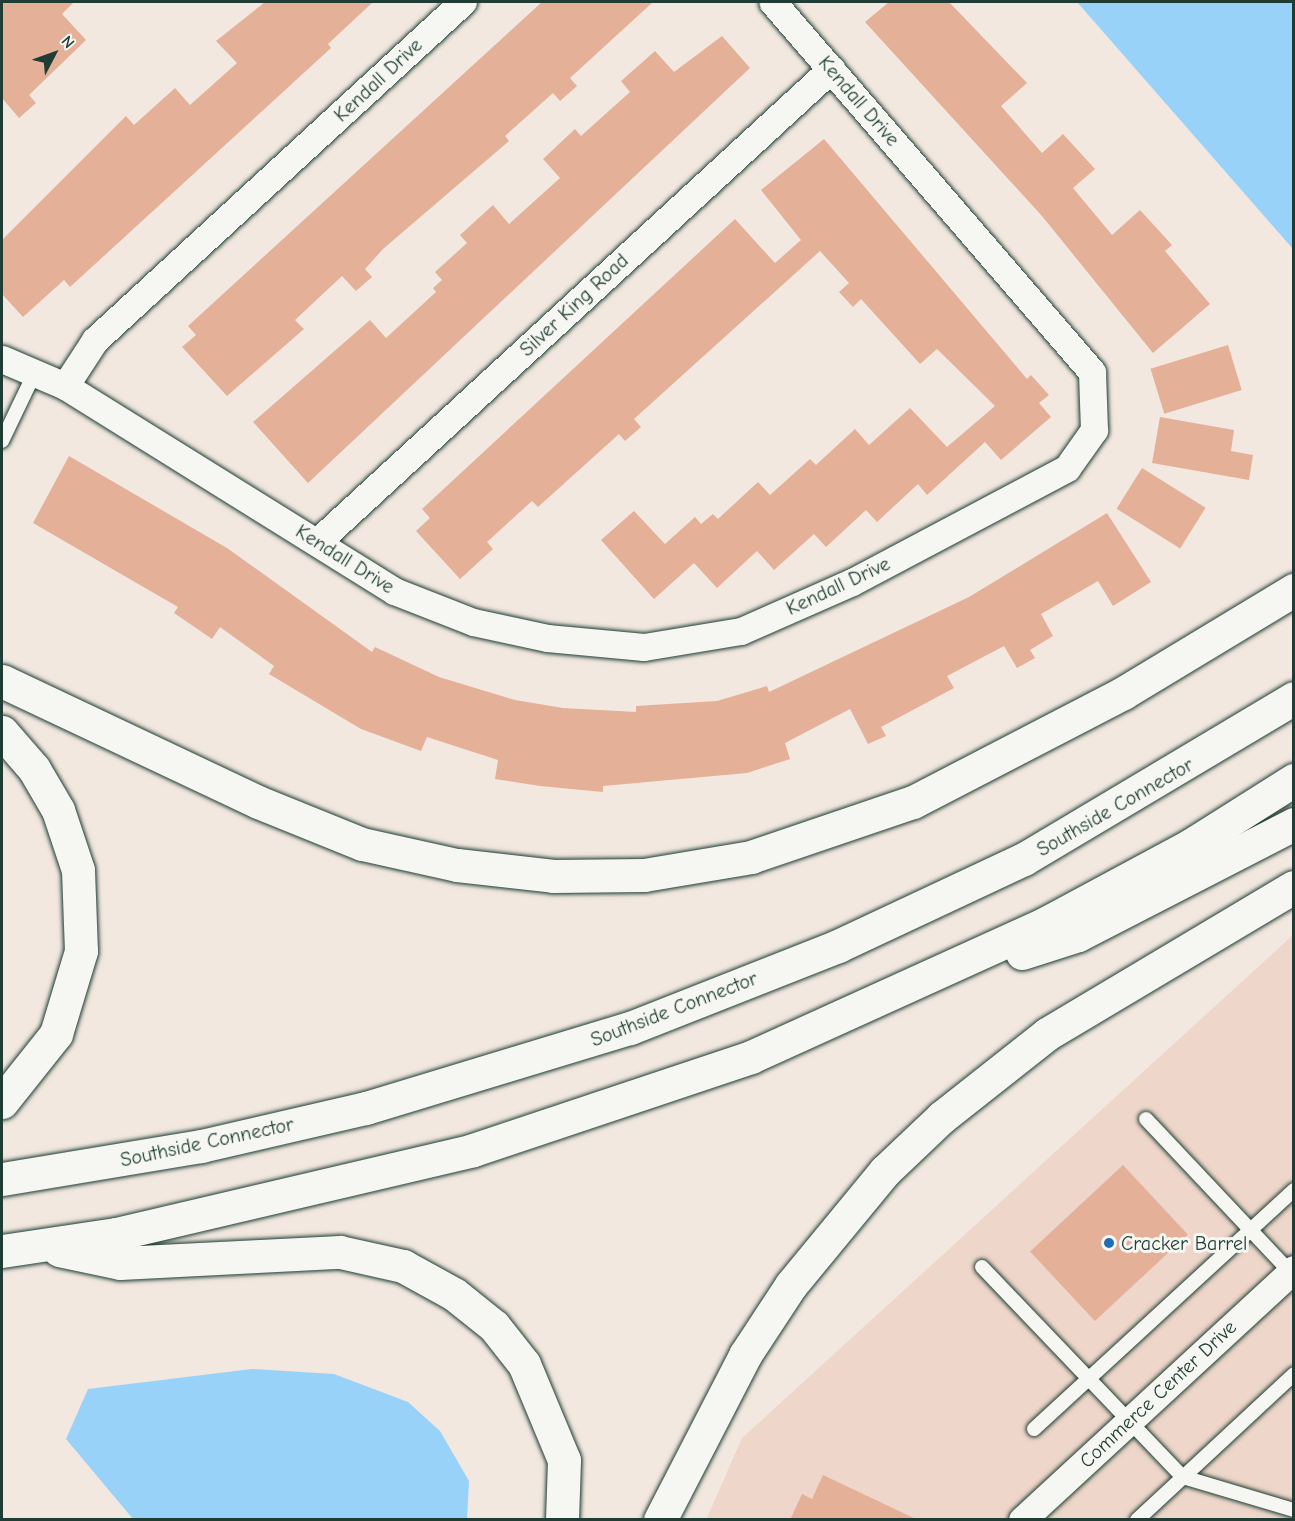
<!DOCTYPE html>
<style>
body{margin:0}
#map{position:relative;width:1295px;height:1521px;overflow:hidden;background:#f2e8e0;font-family:"Comic Neue",sans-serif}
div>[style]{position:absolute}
.built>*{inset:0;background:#eed7ca}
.water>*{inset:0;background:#98d2f8}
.building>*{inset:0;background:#e4b098;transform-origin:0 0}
.roads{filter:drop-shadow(0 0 2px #1f3d34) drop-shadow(0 0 2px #1f3d34)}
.service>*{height:14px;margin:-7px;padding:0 7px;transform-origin:7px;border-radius:7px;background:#f6f6f2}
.minor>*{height:27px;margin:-13.5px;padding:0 13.5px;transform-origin:13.5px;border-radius:13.5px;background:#f6f6f2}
.tertiary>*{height:33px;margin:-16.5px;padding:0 16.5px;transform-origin:16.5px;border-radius:16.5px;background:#f6f6f2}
.motorway>*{height:33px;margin:-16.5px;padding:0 16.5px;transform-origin:16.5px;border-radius:16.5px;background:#f6f6f2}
.dots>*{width:16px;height:16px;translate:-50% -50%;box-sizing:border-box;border:3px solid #f6f6f2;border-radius:50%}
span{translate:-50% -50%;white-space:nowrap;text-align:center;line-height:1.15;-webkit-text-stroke:6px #f6f6f2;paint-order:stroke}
.street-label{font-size:20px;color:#1f3d34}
.poi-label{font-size:20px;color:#1f3d34}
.left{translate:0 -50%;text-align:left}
.frame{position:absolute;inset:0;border:3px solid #1f3d34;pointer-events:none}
.north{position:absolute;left:24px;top:24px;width:60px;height:60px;-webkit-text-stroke:4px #f6f6f2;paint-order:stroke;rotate:49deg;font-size:16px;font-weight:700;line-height:24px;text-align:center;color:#1f3d34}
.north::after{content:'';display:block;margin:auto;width:21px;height:27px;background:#1f3d34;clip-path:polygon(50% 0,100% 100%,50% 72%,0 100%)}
</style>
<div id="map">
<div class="built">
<i style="clip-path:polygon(1293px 935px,1293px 1519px,706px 1520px,742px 1438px)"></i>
</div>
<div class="water">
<i style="clip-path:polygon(1077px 2px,1293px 2px,1293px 249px)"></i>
<i style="clip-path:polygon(252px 1369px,334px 1374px,408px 1402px,440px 1431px,469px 1481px,467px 1519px,133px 1519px,66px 1439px,88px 1389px)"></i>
</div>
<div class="building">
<i style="clip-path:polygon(2px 2px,74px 2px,62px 14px,86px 40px,29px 95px,36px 103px,19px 118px,2px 98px)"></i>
<i style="clip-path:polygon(265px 2px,373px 2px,328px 44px,331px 48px,70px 287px,64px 280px,23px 317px,2px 294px,2px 240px,126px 116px,134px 125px,175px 88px,190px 105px,237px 63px,216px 41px)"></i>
<i style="clip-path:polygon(542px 2px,653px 2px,570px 78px,577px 86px,560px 101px,553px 93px,505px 136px,509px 141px,383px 249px,365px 269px,372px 277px,356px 291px,342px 276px,295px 320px,304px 329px,227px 396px,182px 347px,196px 335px,188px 326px)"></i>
<i style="clip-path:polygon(889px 2px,949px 2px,1027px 83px,1001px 106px,1042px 153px,1063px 134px,1095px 169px,1073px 188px,1112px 235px,1140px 210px,1172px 245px,1165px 251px,1210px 304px,1153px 353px,1042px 216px,865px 22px)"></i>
<i style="clip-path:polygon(722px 36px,750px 68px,308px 483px,253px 422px,370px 320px,386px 338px,436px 292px,433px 288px,442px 280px,435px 272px,467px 243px,460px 235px,493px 205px,509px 224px,560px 178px,543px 159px,575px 129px,581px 136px,630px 92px,621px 81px,655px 51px,674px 72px)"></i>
<i style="clip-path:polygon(824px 139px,1027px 379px,1031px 375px,1049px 395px,1039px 403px,1051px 417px,1001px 460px,985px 442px,927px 495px,918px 484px,877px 522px,866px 510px,826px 547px,814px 534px,774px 570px,757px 551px,717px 588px,694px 563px,654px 599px,601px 540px,634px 511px,665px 544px,695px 517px,701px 524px,713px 514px,718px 519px,758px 482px,770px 495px,810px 459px,816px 465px,855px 429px,869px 445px,910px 408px,947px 447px,995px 406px,937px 349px,920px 364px,861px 299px,853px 307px,839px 292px,849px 283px,820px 251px,634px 419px,641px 427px,625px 441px,619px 434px,538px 507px,532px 501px,487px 542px,493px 549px,460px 579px,416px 531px,430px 518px,422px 509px,735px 219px,775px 263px,801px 240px,761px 190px)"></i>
<i style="left:1228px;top:345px;width:47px;height:81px;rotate:73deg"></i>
<i style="clip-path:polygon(1160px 417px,1234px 430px,1231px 451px,1253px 455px,1249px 480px,1152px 463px)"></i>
<i style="clip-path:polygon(69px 456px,227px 548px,372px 652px,375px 647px,439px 677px,515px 700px,563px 708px,636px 712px,636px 706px,717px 701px,767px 686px,769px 692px,969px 597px,1107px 513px,1151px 582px,1113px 606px,1098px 581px,1041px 614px,1053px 636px,1030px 650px,1035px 658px,1017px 668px,1004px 646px,947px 676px,954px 688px,881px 727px,886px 736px,868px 744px,850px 709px,785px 743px,790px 759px,747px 773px,603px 786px,603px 792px,540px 786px,495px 779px,498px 760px,427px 737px,421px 751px,361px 729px,269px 674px,274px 666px,220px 627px,212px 639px,174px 613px,178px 607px,33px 523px)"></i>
<i style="left:1142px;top:468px;width:75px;height:48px;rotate:32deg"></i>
<i style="left:1123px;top:1165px;width:95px;height:127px;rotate:47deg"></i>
<i style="clip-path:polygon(823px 1475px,918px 1520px,790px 1520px,802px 1494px,812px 1499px)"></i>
</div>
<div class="roads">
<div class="service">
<i style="left:2px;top:441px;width:79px;rotate:-64.4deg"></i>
<i style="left:1146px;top:1119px;width:210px;rotate:46.7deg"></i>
<i style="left:982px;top:1267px;width:291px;rotate:46.3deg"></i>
<i style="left:1183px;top:1477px;width:116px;rotate:16.6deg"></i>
<i style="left:1034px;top:1429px;width:353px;rotate:-42.6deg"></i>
<i style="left:1137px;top:1520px;width:214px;rotate:-42.9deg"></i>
</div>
<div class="minor">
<i style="left:2px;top:359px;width:69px;rotate:23.2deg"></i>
<i style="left:65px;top:386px;width:388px;rotate:31.9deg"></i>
<i style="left:394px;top:591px;width:85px;rotate:21.4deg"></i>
<i style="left:473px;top:622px;width:76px;rotate:12.2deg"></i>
<i style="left:547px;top:638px;width:97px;rotate:5.3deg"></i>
<i style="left:644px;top:647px;width:98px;rotate:-9.4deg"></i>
<i style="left:741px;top:631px;width:121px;rotate:-23.8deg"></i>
<i style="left:852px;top:582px;width:243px;rotate:-27.9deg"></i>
<i style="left:1067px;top:468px;width:47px;rotate:-54.6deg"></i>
<i style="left:1094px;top:430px;width:58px;rotate:-92deg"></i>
<i style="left:1092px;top:372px;width:489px;rotate:-130.8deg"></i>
<i style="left:65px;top:386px;width:55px;rotate:-56.9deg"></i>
<i style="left:95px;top:340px;width:500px;rotate:-42.6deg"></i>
<i style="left:317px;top:542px;width:699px;rotate:-42.62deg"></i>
<i style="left:1022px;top:1520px;width:370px;rotate:-42.7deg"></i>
</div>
<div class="tertiary">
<i style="left:2px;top:681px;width:283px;rotate:25.3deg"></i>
<i style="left:258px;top:802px;width:112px;rotate:22deg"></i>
<i style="left:362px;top:844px;width:97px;rotate:12.5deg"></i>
<i style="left:457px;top:865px;width:97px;rotate:6.5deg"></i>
<i style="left:553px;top:876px;width:91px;rotate:-0.6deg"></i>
<i style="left:644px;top:875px;width:109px;rotate:-9.5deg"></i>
<i style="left:751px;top:857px;width:171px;rotate:-18.8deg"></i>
<i style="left:913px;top:802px;width:237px;rotate:-27.4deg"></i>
<i style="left:1123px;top:693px;width:200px;rotate:-31.1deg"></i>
<i style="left:660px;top:1520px;width:186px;rotate:-62.7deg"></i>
<i style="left:745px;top:1355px;width:84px;rotate:-56.7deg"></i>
<i style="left:791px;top:1285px;width:148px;rotate:-50.5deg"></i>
<i style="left:885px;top:1171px;width:79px;rotate:-43.5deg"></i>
<i style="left:942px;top:1117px;width:134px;rotate:-38.3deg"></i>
<i style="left:1047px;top:1034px;width:287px;rotate:-30.8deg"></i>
</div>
<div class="motorway">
<i style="left:2px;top:732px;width:49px;rotate:49.1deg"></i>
<i style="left:34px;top:769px;width:48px;rotate:59.7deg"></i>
<i style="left:58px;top:810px;width:63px;rotate:71.6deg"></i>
<i style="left:78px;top:870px;width:81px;rotate:87.9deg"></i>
<i style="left:81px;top:951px;width:87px;rotate:106.8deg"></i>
<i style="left:56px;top:1034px;width:87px;rotate:128.5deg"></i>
<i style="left:1022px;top:953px;width:59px;rotate:-17.8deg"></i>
<i style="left:1078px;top:935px;width:243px;rotate:-27.2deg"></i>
<i style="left:2px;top:1179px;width:202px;rotate:-9.4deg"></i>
<i style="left:201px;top:1146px;width:169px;rotate:-13deg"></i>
<i style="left:366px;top:1108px;width:276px;rotate:-16.9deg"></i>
<i style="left:630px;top:1028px;width:224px;rotate:-21.5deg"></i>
<i style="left:838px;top:946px;width:205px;rotate:-25.1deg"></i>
<i style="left:1024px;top:859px;width:314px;rotate:-30.8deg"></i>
<i style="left:59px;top:1250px;width:62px;rotate:12deg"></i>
<i style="left:120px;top:1263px;width:220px;rotate:-2.9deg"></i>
<i style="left:340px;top:1252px;width:65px;rotate:12.5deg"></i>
<i style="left:403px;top:1266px;width:58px;rotate:28.8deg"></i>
<i style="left:454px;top:1294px;width:51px;rotate:38.7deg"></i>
<i style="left:494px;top:1326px;width:48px;rotate:51.7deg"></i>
<i style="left:524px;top:1364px;width:104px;rotate:67.4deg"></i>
<i style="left:564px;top:1460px;width:60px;rotate:91.9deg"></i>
<i style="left:2px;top:1251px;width:115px;rotate:-8.5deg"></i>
<i style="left:116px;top:1234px;width:367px;rotate:-13.2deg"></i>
<i style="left:473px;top:1150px;width:293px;rotate:-18.5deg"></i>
<i style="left:751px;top:1057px;width:324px;rotate:-24.4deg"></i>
<i style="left:1046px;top:923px;width:165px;rotate:-28.3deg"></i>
<i style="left:1191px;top:845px;width:122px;rotate:-32.3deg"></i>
</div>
</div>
<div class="dots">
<i style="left:1109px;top:1243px;background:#1f6fb2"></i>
</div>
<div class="street-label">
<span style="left:378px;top:80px;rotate:-43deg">Kendall Drive</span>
<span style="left:859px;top:101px;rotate:49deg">Kendall Drive</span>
<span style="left:574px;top:305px;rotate:-43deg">Silver King Road</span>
<span style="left:345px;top:559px;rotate:32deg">Kendall Drive</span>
<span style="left:838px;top:586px;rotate:-25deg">Kendall Drive</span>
<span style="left:1115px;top:807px;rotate:-30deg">Southside Connector</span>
<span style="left:674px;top:1009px;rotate:-21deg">Southside Connector</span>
<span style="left:207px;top:1142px;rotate:-12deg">Southside Connector</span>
<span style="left:1158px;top:1394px;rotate:-43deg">Commerce Center Drive</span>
</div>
<div class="poi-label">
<span class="left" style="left:1121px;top:1243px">Cracker Barrel</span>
</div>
<div class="frame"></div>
<div class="north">N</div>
</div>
